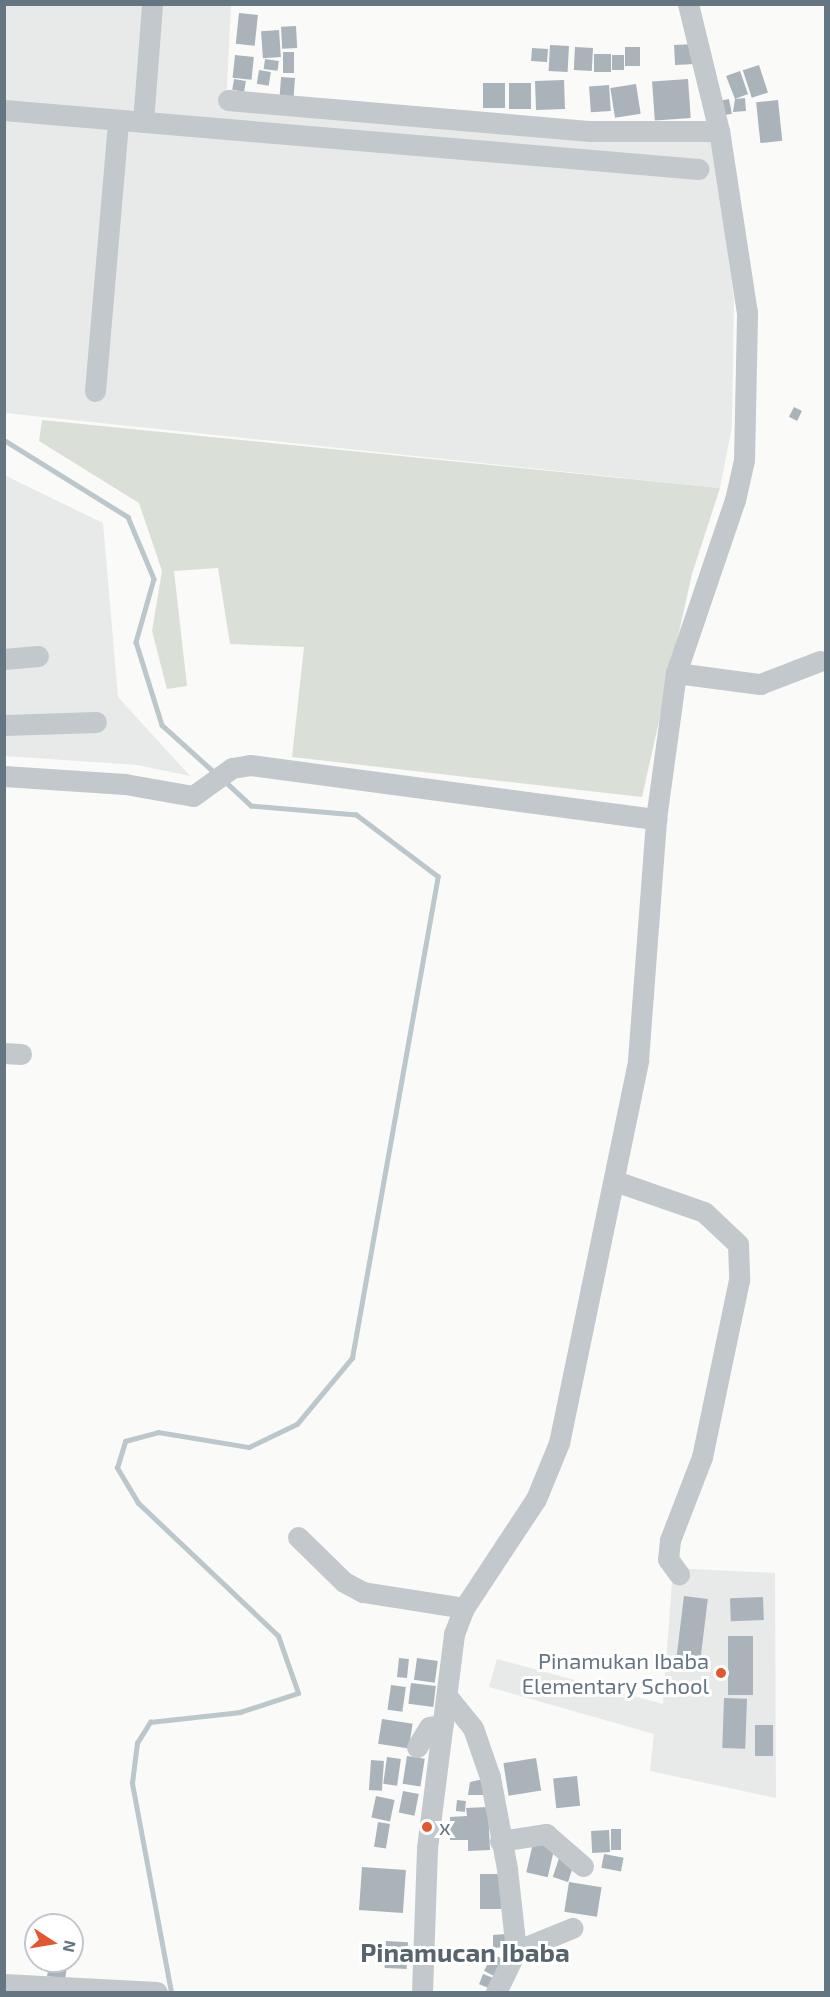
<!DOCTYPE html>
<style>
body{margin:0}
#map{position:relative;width:830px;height:1997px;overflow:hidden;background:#fafaf8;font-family:"Exo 2",sans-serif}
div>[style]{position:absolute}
.built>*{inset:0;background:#e8e9e9}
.green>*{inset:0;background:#dadfd7}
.stream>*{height:4.5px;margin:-2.25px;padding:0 2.25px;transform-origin:2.25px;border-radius:2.25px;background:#bbc7cb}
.building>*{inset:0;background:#aab3b9;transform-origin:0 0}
.minor>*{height:21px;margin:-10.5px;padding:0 10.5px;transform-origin:10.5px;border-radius:10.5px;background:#c3c8cc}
.dots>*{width:16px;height:16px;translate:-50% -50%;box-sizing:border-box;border:3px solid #fff;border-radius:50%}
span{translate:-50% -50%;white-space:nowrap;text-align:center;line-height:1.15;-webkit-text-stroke:6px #fff;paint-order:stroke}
.poi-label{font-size:22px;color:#657683}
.right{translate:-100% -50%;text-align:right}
.left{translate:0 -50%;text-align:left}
.quarter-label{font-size:26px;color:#57646e;font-weight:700}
.frame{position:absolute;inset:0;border:6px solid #657683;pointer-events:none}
.north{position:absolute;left:24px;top:1913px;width:60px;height:60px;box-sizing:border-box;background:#fff;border:2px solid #c1c8cd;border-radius:50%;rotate:102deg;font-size:16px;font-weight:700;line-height:24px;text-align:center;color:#657683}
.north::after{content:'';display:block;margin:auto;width:21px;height:27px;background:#e4572e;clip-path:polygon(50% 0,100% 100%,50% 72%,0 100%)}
</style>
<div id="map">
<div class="built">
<i style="clip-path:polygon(4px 5px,231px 5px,226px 107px,581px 139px,713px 141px,734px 300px,732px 427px,720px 488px,5px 413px)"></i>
<i style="clip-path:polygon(4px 475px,103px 523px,118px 697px,190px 776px,137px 765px,5px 756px)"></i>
<i style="clip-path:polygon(673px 1568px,775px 1573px,776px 1798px,650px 1771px,654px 1734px,489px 1687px,497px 1659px,663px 1704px)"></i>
</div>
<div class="green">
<i style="clip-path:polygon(42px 420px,720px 488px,692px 574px,642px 797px,292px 757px,304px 647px,230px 644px,218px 568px,174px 571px,187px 686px,167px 689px,152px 631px,162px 571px,139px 503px,39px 441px)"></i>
</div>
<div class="stream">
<i style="left:4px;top:440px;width:146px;rotate:31.8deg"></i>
<i style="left:128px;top:517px;width:67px;rotate:67.2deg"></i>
<i style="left:154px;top:579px;width:66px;rotate:105.9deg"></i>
<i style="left:136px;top:642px;width:87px;rotate:72.6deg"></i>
<i style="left:162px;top:725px;width:70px;rotate:42.1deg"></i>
<i style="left:171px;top:1992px;width:213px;rotate:-100.6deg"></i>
<i style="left:132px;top:1783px;width:40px;rotate:-82.9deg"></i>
<i style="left:137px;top:1743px;width:25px;rotate:-58deg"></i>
<i style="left:150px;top:1722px;width:91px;rotate:-6.3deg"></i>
<i style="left:240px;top:1712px;width:61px;rotate:-18.1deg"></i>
<i style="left:298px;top:1693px;width:60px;rotate:-109.3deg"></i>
<i style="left:278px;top:1636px;width:193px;rotate:-136.5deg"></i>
<i style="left:138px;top:1503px;width:41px;rotate:-121deg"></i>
<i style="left:117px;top:1468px;width:28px;rotate:-73deg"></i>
<i style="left:125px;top:1441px;width:34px;rotate:-15deg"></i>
<i style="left:158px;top:1432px;width:92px;rotate:9.4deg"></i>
<i style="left:249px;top:1447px;width:53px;rotate:-25.6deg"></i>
<i style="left:297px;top:1424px;width:86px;rotate:-50.2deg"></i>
<i style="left:352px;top:1358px;width:489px;rotate:-79.9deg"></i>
<i style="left:438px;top:877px;width:103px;rotate:-142.9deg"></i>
<i style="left:356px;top:815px;width:105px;rotate:-175.1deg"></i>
<i style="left:251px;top:806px;width:35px;rotate:-137deg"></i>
</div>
<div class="building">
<i style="left:239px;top:13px;width:19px;height:31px;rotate:6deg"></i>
<i style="left:296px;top:26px;width:22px;height:15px;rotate:87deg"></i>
<i style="left:279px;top:30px;width:27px;height:18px;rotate:86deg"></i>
<i style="left:695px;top:44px;width:20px;height:21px;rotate:87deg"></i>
<i style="left:550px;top:45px;width:19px;height:26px;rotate:3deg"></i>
<i style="left:575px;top:47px;width:18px;height:23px;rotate:3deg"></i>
<i style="left:625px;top:47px;width:15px;height:19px"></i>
<i style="left:532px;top:48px;width:16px;height:13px;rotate:4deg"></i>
<i style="left:283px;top:52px;width:11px;height:21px"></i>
<i style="left:594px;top:54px;width:17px;height:18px"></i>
<i style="left:235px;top:55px;width:19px;height:23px;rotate:6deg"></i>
<i style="left:612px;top:55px;width:12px;height:15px"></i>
<i style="left:265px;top:59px;width:14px;height:10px;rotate:8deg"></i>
<i style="left:759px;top:65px;width:29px;height:17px;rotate:72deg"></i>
<i style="left:259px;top:70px;width:12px;height:14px;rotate:9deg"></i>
<i style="clip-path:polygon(740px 71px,748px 94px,735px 99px,745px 98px,746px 111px,733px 112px,735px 99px,726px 76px)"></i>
<i style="left:281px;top:77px;width:14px;height:22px;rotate:4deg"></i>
<i style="left:234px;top:79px;width:12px;height:11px;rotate:9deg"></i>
<i style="left:688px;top:79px;width:39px;height:36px;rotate:86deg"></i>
<i style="left:564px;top:80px;width:29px;height:29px;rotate:88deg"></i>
<i style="left:483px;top:83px;width:22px;height:25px"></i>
<i style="left:509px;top:83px;width:22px;height:26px"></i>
<i style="left:636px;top:84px;width:30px;height:26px;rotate:81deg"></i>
<i style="left:609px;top:85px;width:26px;height:20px;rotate:86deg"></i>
<i style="left:729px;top:99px;width:15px;height:9px;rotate:79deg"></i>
<i style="left:778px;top:100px;width:41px;height:22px;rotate:84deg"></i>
<i style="left:794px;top:407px;width:9px;height:11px;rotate:27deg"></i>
<i style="left:684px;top:1596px;width:24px;height:70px;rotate:7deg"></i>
<i style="left:763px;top:1597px;width:23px;height:33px;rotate:88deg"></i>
<i style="left:728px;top:1636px;width:25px;height:59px"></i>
<i style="left:399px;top:1658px;width:10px;height:19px;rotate:6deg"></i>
<i style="left:417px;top:1658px;width:21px;height:22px;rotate:8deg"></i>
<i style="left:411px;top:1683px;width:25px;height:21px;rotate:7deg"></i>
<i style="left:391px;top:1685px;width:15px;height:25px;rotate:8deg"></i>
<i style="left:724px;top:1698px;width:23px;height:50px;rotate:2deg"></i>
<i style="left:382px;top:1719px;width:31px;height:25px;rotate:9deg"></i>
<i style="left:773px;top:1725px;width:31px;height:18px;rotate:90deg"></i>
<i style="left:407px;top:1756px;width:18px;height:28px;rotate:9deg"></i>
<i style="left:387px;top:1757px;width:14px;height:27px;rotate:8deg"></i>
<i style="left:536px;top:1758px;width:33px;height:33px;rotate:81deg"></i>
<i style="left:371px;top:1760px;width:13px;height:30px;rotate:4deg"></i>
<i style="left:577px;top:1776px;width:30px;height:24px;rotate:84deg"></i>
<i style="clip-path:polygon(484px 1779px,485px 1795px,468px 1795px,470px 1782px)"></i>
<i style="left:403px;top:1791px;width:16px;height:22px;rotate:11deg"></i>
<i style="left:376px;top:1796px;width:19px;height:22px;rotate:12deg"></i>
<i style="left:457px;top:1800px;width:9px;height:11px;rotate:6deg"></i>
<i style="clip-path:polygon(488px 1807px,490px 1850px,468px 1851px,468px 1840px,450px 1840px,450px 1817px,467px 1816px,466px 1808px)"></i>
<i style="left:378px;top:1822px;width:12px;height:25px;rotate:9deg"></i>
<i style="left:611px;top:1829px;width:10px;height:21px"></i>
<i style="left:609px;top:1830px;width:22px;height:18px;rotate:87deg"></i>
<i style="left:533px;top:1843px;width:22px;height:30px;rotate:13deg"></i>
<i style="left:604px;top:1854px;width:20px;height:14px;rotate:11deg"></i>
<i style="left:559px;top:1858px;width:16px;height:20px;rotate:18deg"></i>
<i style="left:362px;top:1867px;width:44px;height:43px;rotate:4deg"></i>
<i style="left:480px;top:1874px;width:21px;height:35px"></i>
<i style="left:569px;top:1882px;width:33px;height:30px;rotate:9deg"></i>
<i style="clip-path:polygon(506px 1934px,506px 1947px,493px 1948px,493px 1935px)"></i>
<i style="left:386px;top:1941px;width:22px;height:27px;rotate:3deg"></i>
<i style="left:493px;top:1954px;width:19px;height:19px;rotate:28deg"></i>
<i style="clip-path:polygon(50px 1961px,68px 1961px,65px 1979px,47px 1976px)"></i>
<i style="left:483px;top:1974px;width:14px;height:11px;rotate:21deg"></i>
</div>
<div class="minor">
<i style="left:228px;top:100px;width:364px;rotate:4.9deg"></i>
<i style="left:591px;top:131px;width:128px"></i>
<i style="left:4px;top:110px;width:697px;rotate:4.85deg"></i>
<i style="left:143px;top:122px;width:118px;rotate:-85.6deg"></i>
<i style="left:95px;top:391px;width:272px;rotate:-85.1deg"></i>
<i style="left:4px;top:659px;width:34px;rotate:-5deg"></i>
<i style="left:676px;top:673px;width:85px;rotate:7.5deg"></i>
<i style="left:760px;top:684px;width:64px;rotate:-21deg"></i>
<i style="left:4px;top:725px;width:92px;rotate:-1.9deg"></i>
<i style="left:4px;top:776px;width:121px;rotate:3.8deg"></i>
<i style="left:125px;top:784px;width:69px;rotate:10deg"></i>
<i style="left:193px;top:796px;width:48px;rotate:-35.7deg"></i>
<i style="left:232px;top:768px;width:18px;rotate:-9deg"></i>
<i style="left:250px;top:765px;width:410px;rotate:7.6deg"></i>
<i style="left:4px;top:1053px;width:17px;rotate:3deg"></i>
<i style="left:615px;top:1181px;width:94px;rotate:19.2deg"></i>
<i style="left:704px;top:1212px;width:47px;rotate:43.3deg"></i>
<i style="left:738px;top:1244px;width:36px;rotate:88deg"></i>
<i style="left:739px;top:1280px;width:181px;rotate:101.8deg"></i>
<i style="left:702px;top:1457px;width:89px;rotate:111.1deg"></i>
<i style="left:670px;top:1540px;width:19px;rotate:96deg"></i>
<i style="left:668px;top:1559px;width:19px;rotate:54deg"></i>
<i style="left:298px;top:1537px;width:64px;rotate:44.4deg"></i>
<i style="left:344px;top:1582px;width:21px;rotate:28deg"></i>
<i style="left:363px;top:1592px;width:102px;rotate:9deg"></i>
<i style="left:447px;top:1696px;width:41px;rotate:50.9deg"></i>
<i style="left:473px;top:1728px;width:52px;rotate:70.9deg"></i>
<i style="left:490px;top:1777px;width:94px;rotate:79.5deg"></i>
<i style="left:507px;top:1869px;width:82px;rotate:83.7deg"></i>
<i style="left:516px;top:1951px;width:46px;rotate:116deg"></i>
<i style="left:417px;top:1747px;width:23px;rotate:-59deg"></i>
<i style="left:429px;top:1727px;width:14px;rotate:-8deg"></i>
<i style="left:500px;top:1841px;width:47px;rotate:-8.7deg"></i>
<i style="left:546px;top:1834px;width:49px;rotate:40.9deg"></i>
<i style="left:516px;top:1951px;width:61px;rotate:-22.3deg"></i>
<i style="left:4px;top:1984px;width:153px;rotate:3deg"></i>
<i style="left:422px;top:1992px;width:144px;rotate:-88deg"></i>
<i style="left:427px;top:1848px;width:216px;rotate:-82.8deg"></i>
<i style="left:454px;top:1634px;width:28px;rotate:-69deg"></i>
<i style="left:464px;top:1608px;width:131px;rotate:-56.6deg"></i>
<i style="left:536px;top:1499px;width:61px;rotate:-67.7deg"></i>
<i style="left:559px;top:1443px;width:391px;rotate:-78.3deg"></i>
<i style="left:638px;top:1060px;width:242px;rotate:-85.7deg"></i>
<i style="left:656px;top:819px;width:147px;rotate:-82.2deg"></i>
<i style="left:676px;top:673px;width:183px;rotate:-71.2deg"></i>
<i style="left:735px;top:500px;width:41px;rotate:-77.3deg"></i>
<i style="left:744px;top:460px;width:147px;rotate:-88.8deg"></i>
<i style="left:747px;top:313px;width:184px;rotate:-98.7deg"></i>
<i style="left:719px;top:131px;width:131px;rotate:-103.7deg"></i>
</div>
<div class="dots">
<i style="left:721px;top:1673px;background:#e4572e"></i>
<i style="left:427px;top:1827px;background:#e4572e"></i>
</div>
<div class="poi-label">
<span class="right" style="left:709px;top:1673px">Pinamukan Ibaba<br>Elementary School</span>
<span class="left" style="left:439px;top:1827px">x</span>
</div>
<div class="quarter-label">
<span style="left:465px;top:1952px">Pinamucan Ibaba</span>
</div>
<div class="frame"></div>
<div class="north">N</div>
</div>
